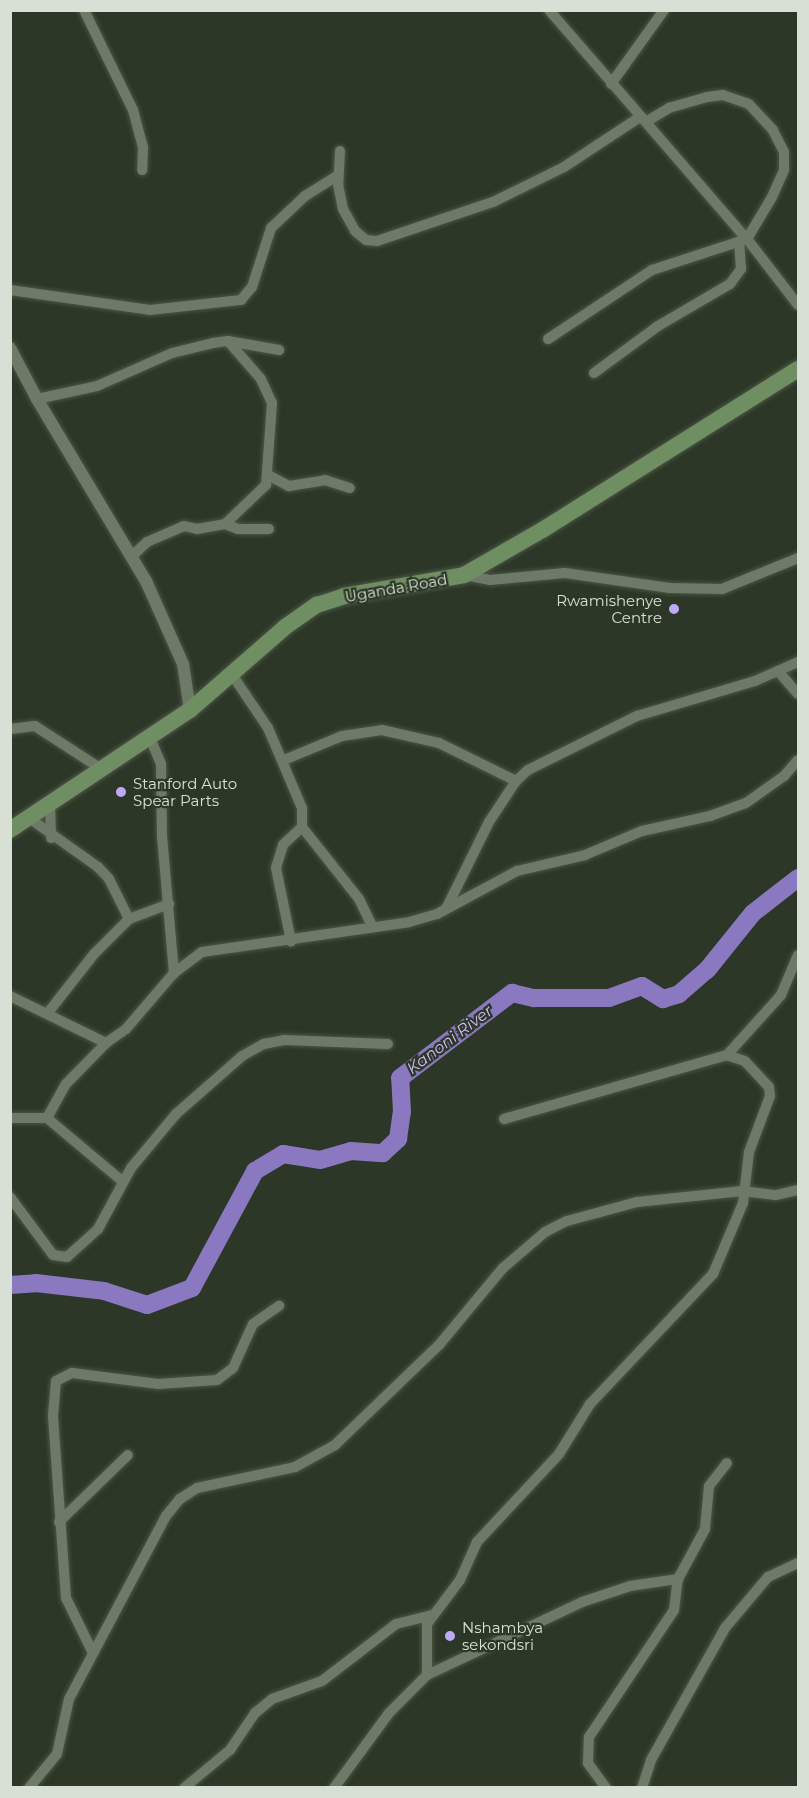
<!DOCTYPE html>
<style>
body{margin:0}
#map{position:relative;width:809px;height:1798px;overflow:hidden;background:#2c3727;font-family:Montserrat,sans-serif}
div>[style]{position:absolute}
.river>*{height:18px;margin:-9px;padding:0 9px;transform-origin:9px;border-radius:9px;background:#8a78c0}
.roads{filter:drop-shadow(0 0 2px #4b5546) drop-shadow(0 0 2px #4b5546)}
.minor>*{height:10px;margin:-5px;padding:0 5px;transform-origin:5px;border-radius:5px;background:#6d7a68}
.tertiary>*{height:12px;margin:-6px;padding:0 6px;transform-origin:6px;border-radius:6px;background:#6d7a68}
.primary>*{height:16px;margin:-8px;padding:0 8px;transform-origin:8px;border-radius:8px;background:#6f8f62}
.dots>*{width:16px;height:16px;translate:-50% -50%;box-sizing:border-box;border:3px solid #2c3727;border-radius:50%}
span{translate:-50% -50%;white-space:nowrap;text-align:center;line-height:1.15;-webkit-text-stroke:4.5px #2c3727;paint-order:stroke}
.street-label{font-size:15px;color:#d8e0d5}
.poi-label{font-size:15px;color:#d8e0d5}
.right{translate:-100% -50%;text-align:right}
.left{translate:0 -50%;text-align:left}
.water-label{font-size:16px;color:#cdc0fb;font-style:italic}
.frame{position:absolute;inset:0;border:12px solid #d8e0d5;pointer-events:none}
</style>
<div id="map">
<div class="river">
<i style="left:10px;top:1285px;width:26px;rotate:-4deg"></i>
<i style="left:36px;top:1283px;width:68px;rotate:6.7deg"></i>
<i style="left:104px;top:1291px;width:45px;rotate:18deg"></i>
<i style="left:147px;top:1305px;width:48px;rotate:-20.7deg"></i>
<i style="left:192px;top:1288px;width:133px;rotate:-61.7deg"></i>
<i style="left:255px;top:1171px;width:33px;rotate:-31deg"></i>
<i style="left:283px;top:1154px;width:37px;rotate:9deg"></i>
<i style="left:320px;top:1160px;width:32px;rotate:-16deg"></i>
<i style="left:351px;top:1151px;width:32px;rotate:4deg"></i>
<i style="left:383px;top:1153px;width:21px;rotate:-43deg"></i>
<i style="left:398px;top:1139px;width:27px;rotate:-82deg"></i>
<i style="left:402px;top:1112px;width:34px;rotate:-93deg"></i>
<i style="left:400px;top:1078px;width:141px;rotate:-37.2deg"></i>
<i style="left:512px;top:993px;width:23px;rotate:13deg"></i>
<i style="left:534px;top:998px;width:75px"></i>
<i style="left:609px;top:998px;width:35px;rotate:-20deg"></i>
<i style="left:642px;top:986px;width:25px;rotate:32deg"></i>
<i style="left:663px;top:999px;width:17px;rotate:-17deg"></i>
<i style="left:679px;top:994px;width:37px;rotate:-41deg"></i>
<i style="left:707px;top:970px;width:73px;rotate:-51.1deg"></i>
<i style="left:753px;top:913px;width:57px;rotate:-37.9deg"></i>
</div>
<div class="roads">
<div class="minor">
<i style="left:84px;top:10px;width:111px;rotate:63.9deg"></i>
<i style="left:133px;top:110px;width:38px;rotate:75deg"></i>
<i style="left:143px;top:147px;width:23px;rotate:92deg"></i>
<i style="left:549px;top:10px;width:303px;rotate:49.2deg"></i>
<i style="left:747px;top:239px;width:83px;rotate:52.3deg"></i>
<i style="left:611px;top:84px;width:91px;rotate:-54.4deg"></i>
<i style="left:340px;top:151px;width:33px;rotate:93deg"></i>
<i style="left:338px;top:184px;width:25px;rotate:79deg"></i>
<i style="left:343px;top:209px;width:25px;rotate:61deg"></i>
<i style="left:355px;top:231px;width:14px;rotate:39deg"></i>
<i style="left:366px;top:240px;width:11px;rotate:5deg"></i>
<i style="left:377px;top:241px;width:122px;rotate:-18.6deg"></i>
<i style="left:493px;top:202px;width:79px;rotate:-26.2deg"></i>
<i style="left:564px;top:167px;width:91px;rotate:-33.3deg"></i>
<i style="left:10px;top:290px;width:141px;rotate:8.1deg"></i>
<i style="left:150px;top:310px;width:92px;rotate:-6.3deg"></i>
<i style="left:241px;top:300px;width:17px;rotate:-50deg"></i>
<i style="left:252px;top:287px;width:62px;rotate:-72.1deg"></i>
<i style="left:271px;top:228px;width:47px;rotate:-43.3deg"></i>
<i style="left:305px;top:196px;width:39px;rotate:-32deg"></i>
<i style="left:548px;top:339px;width:125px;rotate:-33.6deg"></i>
<i style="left:652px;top:270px;width:100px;rotate:-18.1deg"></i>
<i style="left:747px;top:239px;width:49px;rotate:-59.2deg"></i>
<i style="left:772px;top:197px;width:30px;rotate:-66deg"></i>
<i style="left:784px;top:170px;width:18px;rotate:-90deg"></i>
<i style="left:784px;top:152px;width:25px;rotate:-117deg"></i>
<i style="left:773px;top:130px;width:35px;rotate:-133deg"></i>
<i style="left:749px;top:104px;width:28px;rotate:-161deg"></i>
<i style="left:723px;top:95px;width:16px;rotate:173deg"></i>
<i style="left:707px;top:97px;width:40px;rotate:164deg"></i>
<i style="left:669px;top:108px;width:26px;rotate:149deg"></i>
<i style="left:594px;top:373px;width:79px;rotate:-36.3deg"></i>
<i style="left:658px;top:326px;width:83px;rotate:-30.3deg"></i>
<i style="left:730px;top:284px;width:19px;rotate:-54deg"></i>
<i style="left:741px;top:269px;width:26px;rotate:-94deg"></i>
<i style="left:37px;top:399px;width:61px;rotate:-12.2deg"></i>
<i style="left:97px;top:386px;width:82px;rotate:-23.7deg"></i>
<i style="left:172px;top:353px;width:42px;rotate:-13.7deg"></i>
<i style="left:213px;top:343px;width:15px;rotate:-8deg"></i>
<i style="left:228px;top:341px;width:52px;rotate:10deg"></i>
<i style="left:268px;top:475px;width:24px;rotate:28deg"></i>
<i style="left:289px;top:486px;width:36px;rotate:-9deg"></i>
<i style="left:325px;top:480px;width:26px;rotate:18deg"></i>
<i style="left:225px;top:524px;width:14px;rotate:21deg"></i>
<i style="left:238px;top:529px;width:31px"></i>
<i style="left:131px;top:557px;width:22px;rotate:-43deg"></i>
<i style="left:147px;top:542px;width:40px;rotate:-23.4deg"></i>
<i style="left:184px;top:526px;width:13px;rotate:13deg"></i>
<i style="left:197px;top:529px;width:28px;rotate:-10deg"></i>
<i style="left:225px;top:524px;width:57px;rotate:-43.6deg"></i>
<i style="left:266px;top:485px;width:82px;rotate:-85.8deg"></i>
<i style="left:272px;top:403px;width:26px;rotate:-115deg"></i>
<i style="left:261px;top:379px;width:50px;rotate:-131deg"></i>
<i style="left:464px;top:575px;width:26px;rotate:11deg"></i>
<i style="left:490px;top:580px;width:75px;rotate:-5.3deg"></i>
<i style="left:565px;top:573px;width:106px;rotate:8.1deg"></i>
<i style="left:670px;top:588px;width:52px;rotate:1.1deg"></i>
<i style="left:722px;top:589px;width:82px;rotate:-22.2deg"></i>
<i style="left:778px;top:671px;width:30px;rotate:49deg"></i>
<i style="left:233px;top:676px;width:63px;rotate:56.1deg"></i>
<i style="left:268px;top:728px;width:87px;rotate:67deg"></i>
<i style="left:302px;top:808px;width:19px;rotate:90deg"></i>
<i style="left:302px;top:827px;width:26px;rotate:137deg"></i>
<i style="left:283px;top:845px;width:24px;rotate:107deg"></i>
<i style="left:276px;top:868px;width:75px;rotate:78.4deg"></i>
<i style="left:10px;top:729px;width:25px;rotate:-7deg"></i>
<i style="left:35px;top:726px;width:81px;rotate:32.9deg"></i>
<i style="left:150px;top:738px;width:28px;rotate:67deg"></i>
<i style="left:161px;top:764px;width:72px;rotate:89.2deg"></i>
<i style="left:162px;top:836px;width:138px;rotate:85deg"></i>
<i style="left:284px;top:760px;width:63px;rotate:-22.5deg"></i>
<i style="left:342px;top:736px;width:40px;rotate:-8.5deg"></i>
<i style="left:382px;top:730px;width:58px;rotate:12.8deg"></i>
<i style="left:439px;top:743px;width:86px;rotate:26.3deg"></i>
<i style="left:50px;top:805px;width:33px;rotate:88deg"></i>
<i style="left:29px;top:818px;width:85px;rotate:35.4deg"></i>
<i style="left:98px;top:867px;width:16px;rotate:47deg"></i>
<i style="left:109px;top:879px;width:45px;rotate:63.4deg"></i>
<i style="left:129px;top:919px;width:43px;rotate:-20.6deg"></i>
<i style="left:302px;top:827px;width:92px;rotate:51.6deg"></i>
<i style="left:359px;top:899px;width:30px;rotate:64deg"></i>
<i style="left:446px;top:909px;width:97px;rotate:-63.7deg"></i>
<i style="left:489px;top:822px;width:49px;rotate:-56.6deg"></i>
<i style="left:516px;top:781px;width:16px;rotate:-43deg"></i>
<i style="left:528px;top:770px;width:122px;rotate:-26.4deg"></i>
<i style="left:637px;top:716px;width:123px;rotate:-16.5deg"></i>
<i style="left:755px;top:681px;width:47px;rotate:-23.8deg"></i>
<i style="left:10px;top:996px;width:107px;rotate:26.1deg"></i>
<i style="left:106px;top:1043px;width:24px;rotate:-35deg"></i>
<i style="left:126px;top:1029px;width:74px;rotate:-49.4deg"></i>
<i style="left:174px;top:973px;width:35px;rotate:-37deg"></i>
<i style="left:202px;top:952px;width:209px;rotate:-8.2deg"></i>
<i style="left:409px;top:922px;width:29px;rotate:-16deg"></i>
<i style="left:437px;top:914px;width:91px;rotate:-28.3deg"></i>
<i style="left:517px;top:871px;width:70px;rotate:-13.2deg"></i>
<i style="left:585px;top:855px;width:62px;rotate:-22.8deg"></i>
<i style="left:642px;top:831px;width:70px;rotate:-12.4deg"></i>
<i style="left:710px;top:816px;width:38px;rotate:-20deg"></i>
<i style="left:746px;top:803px;width:47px;rotate:-35.4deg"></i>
<i style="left:784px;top:776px;width:21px;rotate:-49deg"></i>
<i style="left:47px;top:1014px;width:76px;rotate:-51.9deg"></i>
<i style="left:94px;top:954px;width:49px;rotate:-45deg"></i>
<i style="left:727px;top:1055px;width:81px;rotate:-48deg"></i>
<i style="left:781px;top:995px;width:43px;rotate:-67deg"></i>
<i style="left:10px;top:1118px;width:37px"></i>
<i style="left:47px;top:1118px;width:98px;rotate:40deg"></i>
<i style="left:47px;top:1118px;width:39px;rotate:-61deg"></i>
<i style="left:66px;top:1084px;width:57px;rotate:-45.7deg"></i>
<i style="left:10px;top:1197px;width:72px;rotate:53.4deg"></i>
<i style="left:53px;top:1255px;width:14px;rotate:8deg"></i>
<i style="left:67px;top:1257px;width:42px;rotate:-42.1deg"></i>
<i style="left:98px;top:1229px;width:69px;rotate:-61.6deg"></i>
<i style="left:131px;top:1168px;width:70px;rotate:-50.2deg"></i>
<i style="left:176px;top:1114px;width:88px;rotate:-41.3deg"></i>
<i style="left:242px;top:1056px;width:25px;rotate:-29deg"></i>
<i style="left:264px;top:1044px;width:20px;rotate:-11deg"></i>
<i style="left:284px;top:1040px;width:104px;rotate:2.2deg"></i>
<i style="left:59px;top:1522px;width:96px;rotate:-44.2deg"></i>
<i style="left:92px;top:1651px;width:59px;rotate:-116.1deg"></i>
<i style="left:66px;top:1598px;width:183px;rotate:-94.1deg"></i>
<i style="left:53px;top:1415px;width:34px;rotate:-85deg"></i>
<i style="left:56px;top:1381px;width:18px;rotate:-27deg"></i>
<i style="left:72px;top:1373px;width:87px;rotate:7.3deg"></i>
<i style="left:158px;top:1384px;width:59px;rotate:-3.9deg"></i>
<i style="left:217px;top:1380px;width:20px;rotate:-37deg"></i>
<i style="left:233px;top:1368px;width:48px;rotate:-65.6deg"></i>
<i style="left:253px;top:1324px;width:32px;rotate:-35deg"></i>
<i style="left:427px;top:1675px;width:171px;rotate:-25.2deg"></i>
<i style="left:582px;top:1602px;width:51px;rotate:-18.4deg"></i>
<i style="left:630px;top:1586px;width:49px;rotate:-8.3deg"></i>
<i style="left:29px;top:1788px;width:44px;rotate:-50.5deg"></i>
<i style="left:57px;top:1754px;width:56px;rotate:-77.7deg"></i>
<i style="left:69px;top:1699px;width:207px;rotate:-62.1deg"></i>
<i style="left:166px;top:1516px;width:22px;rotate:-51deg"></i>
<i style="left:180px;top:1499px;width:20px;rotate:-33deg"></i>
<i style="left:197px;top:1488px;width:100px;rotate:-12.1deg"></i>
<i style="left:295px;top:1467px;width:46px;rotate:-28.8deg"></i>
<i style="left:335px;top:1445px;width:144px;rotate:-43.9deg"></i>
<i style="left:439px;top:1345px;width:100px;rotate:-50.3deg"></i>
<i style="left:503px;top:1268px;width:55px;rotate:-40.6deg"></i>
<i style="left:545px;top:1232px;width:25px;rotate:-27deg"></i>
<i style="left:567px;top:1221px;width:73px;rotate:-15.2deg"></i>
<i style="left:637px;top:1202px;width:106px;rotate:-6deg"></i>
<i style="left:742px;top:1191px;width:34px;rotate:7deg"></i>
<i style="left:776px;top:1195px;width:23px;rotate:-13deg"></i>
<i style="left:184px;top:1788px;width:60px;rotate:-39.6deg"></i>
<i style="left:230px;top:1750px;width:45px;rotate:-56deg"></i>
<i style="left:255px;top:1713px;width:22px;rotate:-39deg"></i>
<i style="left:272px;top:1699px;width:53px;rotate:-19.8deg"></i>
<i style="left:322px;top:1681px;width:93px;rotate:-37.6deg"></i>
<i style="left:396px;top:1624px;width:38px;rotate:-14deg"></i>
<i style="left:334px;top:1788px;width:93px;rotate:-53.7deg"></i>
<i style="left:389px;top:1713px;width:54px;rotate:-45deg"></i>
<i style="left:427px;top:1675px;width:51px;rotate:-90deg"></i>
<i style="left:427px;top:1624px;width:55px;rotate:-53.1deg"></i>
<i style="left:460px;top:1580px;width:42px;rotate:-65.9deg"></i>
<i style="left:477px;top:1542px;width:120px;rotate:-47deg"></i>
<i style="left:559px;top:1454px;width:59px;rotate:-58.2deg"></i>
<i style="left:590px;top:1404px;width:179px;rotate:-46.6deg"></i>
<i style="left:713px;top:1274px;width:77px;rotate:-67.1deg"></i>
<i style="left:743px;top:1203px;width:51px;rotate:-83.3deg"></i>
<i style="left:749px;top:1152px;width:60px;rotate:-69.4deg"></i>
<i style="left:770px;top:1096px;width:9px;rotate:-96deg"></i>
<i style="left:769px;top:1087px;width:35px;rotate:-133deg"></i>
<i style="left:745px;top:1061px;width:19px;rotate:-162deg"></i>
<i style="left:727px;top:1055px;width:232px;rotate:164deg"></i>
<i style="left:606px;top:1788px;width:31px;rotate:-126deg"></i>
<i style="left:588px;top:1763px;width:26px;rotate:-88deg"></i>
<i style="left:589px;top:1737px;width:153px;rotate:-56.2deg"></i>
<i style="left:674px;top:1610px;width:31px;rotate:-83deg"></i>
<i style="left:678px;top:1579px;width:57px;rotate:-61.6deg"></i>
<i style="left:705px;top:1529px;width:43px;rotate:-84.7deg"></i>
<i style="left:709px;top:1486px;width:29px;rotate:-52deg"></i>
<i style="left:642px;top:1788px;width:29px;rotate:-72deg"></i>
<i style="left:651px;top:1760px;width:151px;rotate:-60.7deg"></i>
<i style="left:725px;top:1628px;width:67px;rotate:-49.9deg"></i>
<i style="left:768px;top:1577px;width:33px;rotate:-25deg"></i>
</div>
<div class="tertiary">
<i style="left:10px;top:348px;width:58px;rotate:62.1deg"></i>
<i style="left:37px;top:399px;width:212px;rotate:59.1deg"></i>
<i style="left:146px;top:581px;width:91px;rotate:66deg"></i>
<i style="left:183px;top:664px;width:47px;rotate:81.3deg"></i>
</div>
<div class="primary">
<i style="left:10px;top:830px;width:216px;rotate:-33.7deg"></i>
<i style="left:190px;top:710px;width:126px;rotate:-41.1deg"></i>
<i style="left:285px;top:627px;width:39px;rotate:-35deg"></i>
<i style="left:317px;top:605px;width:28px;rotate:-18deg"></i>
<i style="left:344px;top:596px;width:122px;rotate:-9.9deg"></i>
<i style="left:464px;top:575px;width:92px;rotate:-29.9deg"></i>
<i style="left:544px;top:529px;width:300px;rotate:-32.2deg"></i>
</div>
</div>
<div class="dots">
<i style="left:674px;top:609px;background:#bcaaf6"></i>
<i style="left:121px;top:792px;background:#bcaaf6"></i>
<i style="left:450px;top:1636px;background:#bcaaf6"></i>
</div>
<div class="street-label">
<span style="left:396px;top:588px;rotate:-10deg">Uganda Road</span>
</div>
<div class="poi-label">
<span class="right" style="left:662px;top:609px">Rwamishenye<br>Centre</span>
<span class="left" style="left:133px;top:792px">Stanford Auto<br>Spear Parts</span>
<span class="left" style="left:462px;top:1636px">Nshambya<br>sekondsri</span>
</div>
<div class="water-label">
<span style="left:450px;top:1040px;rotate:-37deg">Kanoni River</span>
</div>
<div class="frame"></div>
</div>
